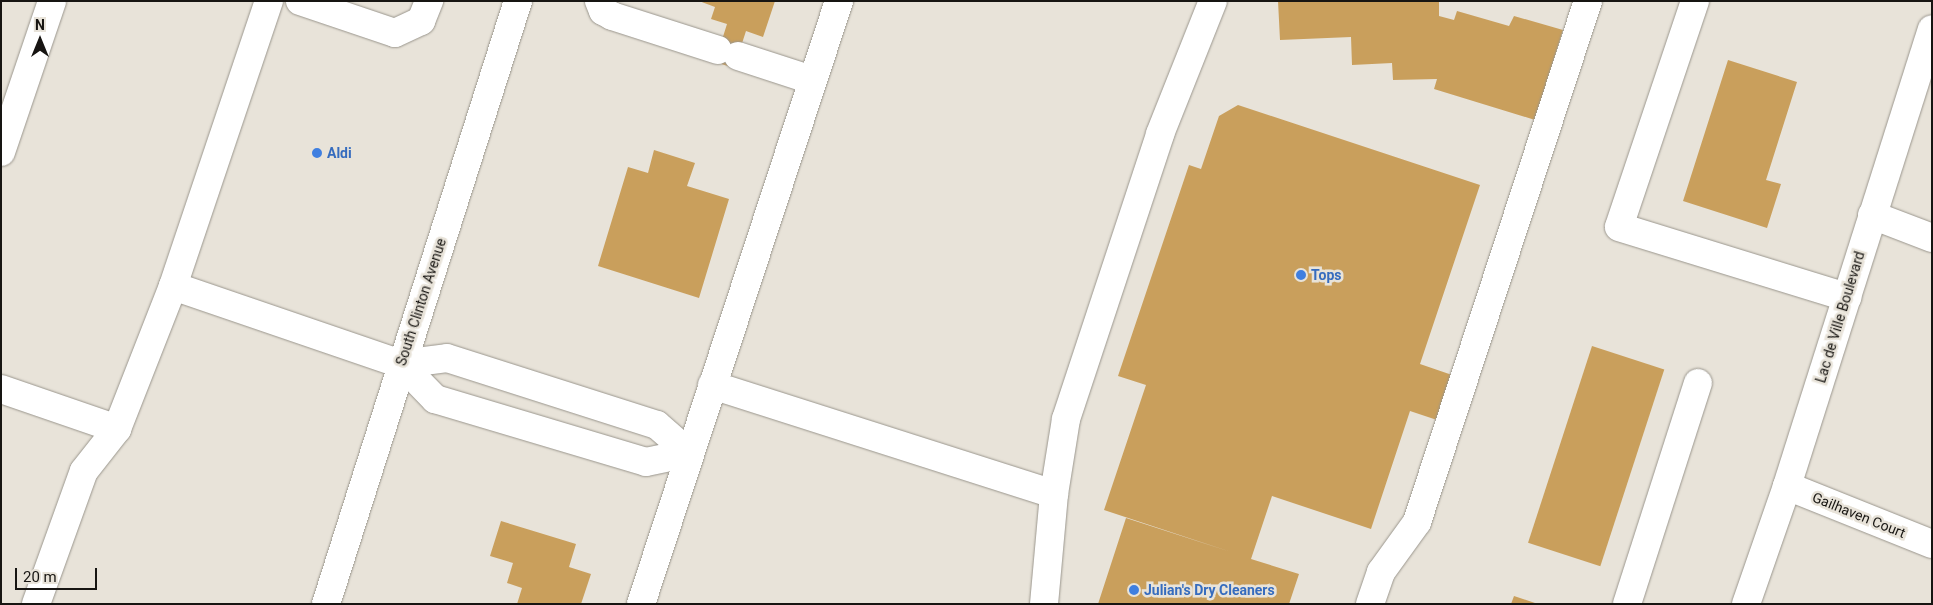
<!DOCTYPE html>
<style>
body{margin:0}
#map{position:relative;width:1933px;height:605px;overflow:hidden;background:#e8e3d9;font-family:Roboto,sans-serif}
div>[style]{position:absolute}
.building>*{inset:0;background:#c99f5c;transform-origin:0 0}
.roads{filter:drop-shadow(0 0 1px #9a968d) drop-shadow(0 0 1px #9a968d)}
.minor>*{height:28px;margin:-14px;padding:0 14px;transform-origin:14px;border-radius:14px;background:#fff}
.dots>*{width:14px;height:14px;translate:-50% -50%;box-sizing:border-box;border:2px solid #e8e3d9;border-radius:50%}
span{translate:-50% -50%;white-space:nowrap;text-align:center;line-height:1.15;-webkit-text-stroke:5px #e8e3d9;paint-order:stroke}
.shop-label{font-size:14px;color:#366cbe;font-weight:700}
.left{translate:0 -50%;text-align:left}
.street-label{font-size:14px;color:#171512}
.frame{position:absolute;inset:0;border:2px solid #171512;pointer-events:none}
.north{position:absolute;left:15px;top:15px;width:50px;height:50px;-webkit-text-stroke:4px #e8e3d9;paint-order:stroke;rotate:0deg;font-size:14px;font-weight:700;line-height:20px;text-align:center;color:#171512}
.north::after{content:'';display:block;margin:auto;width:18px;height:22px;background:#171512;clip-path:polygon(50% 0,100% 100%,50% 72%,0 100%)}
.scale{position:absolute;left:15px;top:568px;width:82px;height:22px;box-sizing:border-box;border:2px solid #171512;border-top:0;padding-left:6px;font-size:15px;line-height:18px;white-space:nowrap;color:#171512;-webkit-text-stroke:4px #e8e3d9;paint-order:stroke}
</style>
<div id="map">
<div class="building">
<i style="clip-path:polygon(699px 1px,775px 1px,763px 37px,746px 31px,734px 68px,715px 62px,727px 24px,711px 19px,715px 7px)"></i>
<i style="clip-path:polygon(1278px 1px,1439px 1px,1439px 16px,1454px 20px,1457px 11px,1509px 26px,1514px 16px,1563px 30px,1535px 120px,1434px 89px,1437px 79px,1393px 80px,1392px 63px,1352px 65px,1351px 37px,1280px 40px)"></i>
<i style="clip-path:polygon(1728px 60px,1797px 82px,1766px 180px,1781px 184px,1767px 228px,1683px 201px)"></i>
<i style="clip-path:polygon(1238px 105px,1480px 185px,1420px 364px,1455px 376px,1440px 421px,1410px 411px,1371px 529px,1272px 496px,1251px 559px,1299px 574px,1289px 604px,1098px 604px,1126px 518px,1231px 552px,1104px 510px,1146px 385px,1118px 376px,1189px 165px,1201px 169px,1219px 116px)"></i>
<i style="clip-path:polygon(654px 150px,695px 163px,687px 186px,729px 199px,699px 298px,598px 266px,628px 167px,648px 173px)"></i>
<i style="left:1592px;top:346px;width:76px;height:207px;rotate:18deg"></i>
<i style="clip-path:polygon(501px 521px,576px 544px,569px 567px,591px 574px,581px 604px,517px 604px,522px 588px,507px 583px,513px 563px,490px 556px)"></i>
<i style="clip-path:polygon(1514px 596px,1535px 603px,1535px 604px,1511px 604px)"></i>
</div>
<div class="roads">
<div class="minor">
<i style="left:300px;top:1px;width:100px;rotate:18.6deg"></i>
<i style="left:395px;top:33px;width:29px;rotate:-25deg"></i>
<i style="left:421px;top:21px;width:22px;rotate:-68deg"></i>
<i style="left:599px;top:1px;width:11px;rotate:68deg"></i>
<i style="left:603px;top:11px;width:10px;rotate:29deg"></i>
<i style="left:612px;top:16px;width:111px;rotate:17.8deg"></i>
<i style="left:1695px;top:1px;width:238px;rotate:108.6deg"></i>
<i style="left:1619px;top:227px;width:239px;rotate:17.1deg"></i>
<i style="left:738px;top:56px;width:78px;rotate:18deg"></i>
<i style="left:1px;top:152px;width:159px;rotate:-71.3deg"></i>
<i style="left:1872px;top:215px;width:64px;rotate:21deg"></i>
<i style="left:173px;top:286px;width:241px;rotate:18.9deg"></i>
<i style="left:401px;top:364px;width:49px;rotate:45.8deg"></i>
<i style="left:435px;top:399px;width:220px;rotate:16.6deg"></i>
<i style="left:646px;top:462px;width:44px;rotate:-11.8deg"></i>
<i style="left:401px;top:364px;width:46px;rotate:-7.4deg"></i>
<i style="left:447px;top:358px;width:220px;rotate:17.7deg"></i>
<i style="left:657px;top:425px;width:43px;rotate:41.2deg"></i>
<i style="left:712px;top:385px;width:359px;rotate:17.7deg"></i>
<i style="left:1px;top:389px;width:123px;rotate:19deg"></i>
<i style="left:117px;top:429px;width:154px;rotate:-68.6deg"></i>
<i style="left:173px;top:286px;width:301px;rotate:-71.4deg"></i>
<i style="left:1787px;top:486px;width:156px;rotate:21.8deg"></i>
<i style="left:36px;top:604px;width:141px;rotate:-70.2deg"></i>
<i style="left:84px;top:471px;width:53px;rotate:-51.8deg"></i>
<i style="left:326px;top:604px;width:633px;rotate:-72.34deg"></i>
<i style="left:641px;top:604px;width:635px;rotate:-71.82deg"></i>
<i style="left:1044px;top:604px;width:110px;rotate:-84.8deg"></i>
<i style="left:1054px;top:494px;width:76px;rotate:-80.9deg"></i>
<i style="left:1066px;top:419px;width:300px;rotate:-71.7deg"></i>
<i style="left:1160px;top:134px;width:143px;rotate:-68.3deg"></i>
<i style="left:1370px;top:604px;width:34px;rotate:-71deg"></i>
<i style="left:1381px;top:572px;width:62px;rotate:-54.2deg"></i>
<i style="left:1417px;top:522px;width:548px;rotate:-71.83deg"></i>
<i style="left:1627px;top:604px;width:232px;rotate:-72.2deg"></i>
<i style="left:1746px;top:604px;width:125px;rotate:-70.8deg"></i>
<i style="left:1787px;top:486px;width:479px;rotate:-72.4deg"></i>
</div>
</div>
<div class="dots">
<i style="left:317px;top:153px;background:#3f7fe0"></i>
<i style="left:1301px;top:275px;background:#3f7fe0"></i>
<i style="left:1134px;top:590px;background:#3f7fe0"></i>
</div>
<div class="shop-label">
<span class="left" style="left:327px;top:153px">Aldi</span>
<span class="left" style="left:1311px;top:275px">Tops</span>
<span class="left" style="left:1144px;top:590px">Julian's Dry Cleaners</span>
</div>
<div class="street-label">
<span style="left:421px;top:302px;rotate:-72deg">South Clinton Avenue</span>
<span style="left:1840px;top:317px;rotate:-73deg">Lac de Ville Boulevard</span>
<span style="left:1859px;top:515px;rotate:22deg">Gailhaven Court</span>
</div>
<div class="frame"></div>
<div class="north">N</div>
<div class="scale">20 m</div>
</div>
